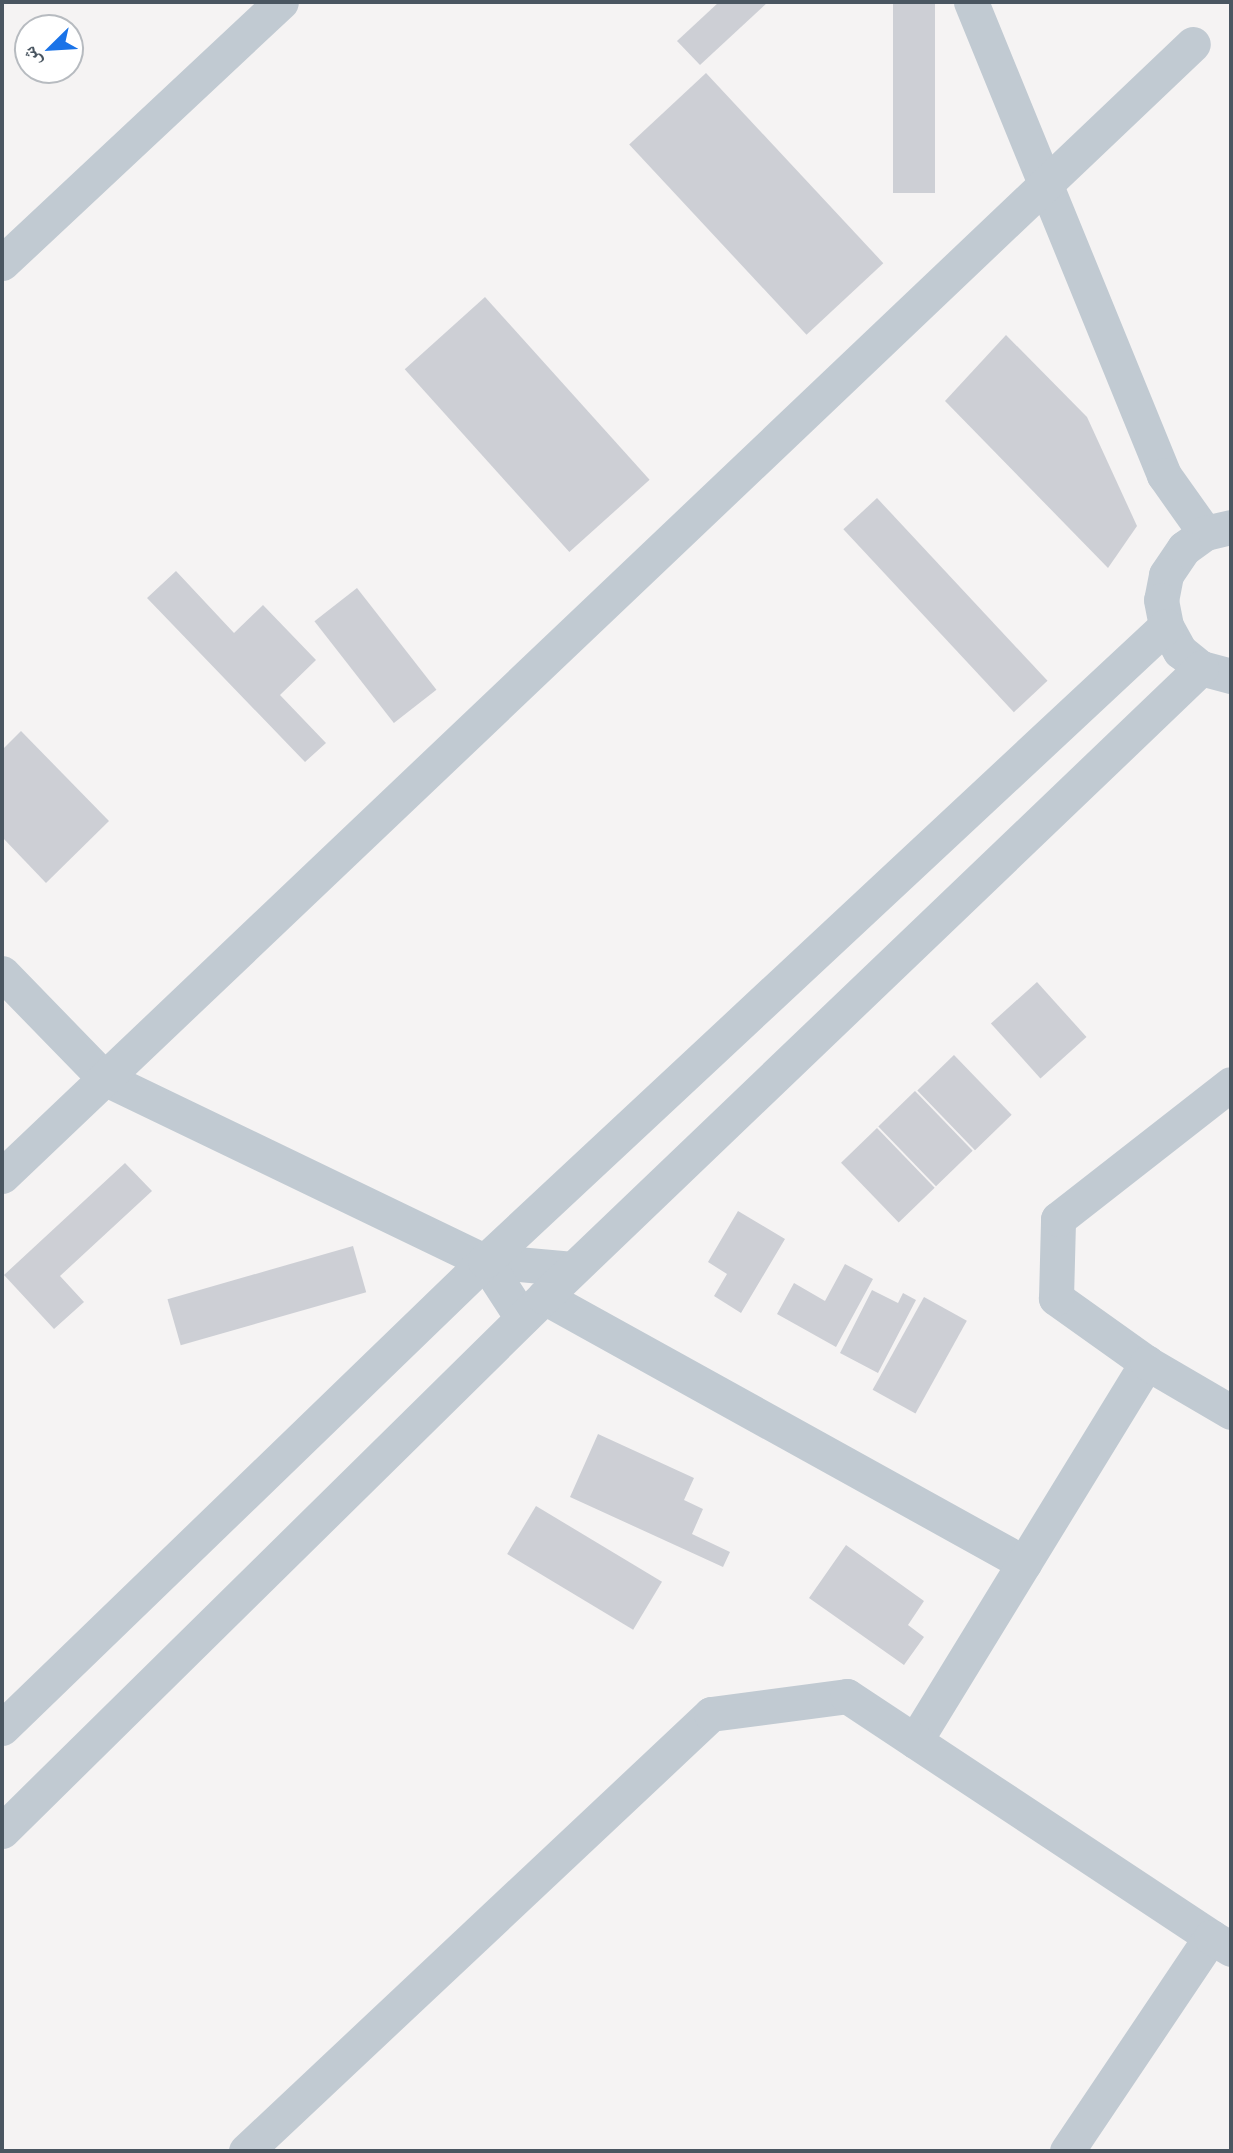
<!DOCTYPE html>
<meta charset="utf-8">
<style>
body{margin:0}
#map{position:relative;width:1233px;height:2153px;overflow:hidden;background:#f5f3f3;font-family:"DM Sans","Noto Naskh Arabic",sans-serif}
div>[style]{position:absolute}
.building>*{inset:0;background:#cdcfd5;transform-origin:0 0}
.minor>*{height:35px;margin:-17.5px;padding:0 17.5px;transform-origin:17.5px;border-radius:17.5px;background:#c1cad2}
span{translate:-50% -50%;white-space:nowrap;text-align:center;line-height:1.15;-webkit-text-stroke:6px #fff;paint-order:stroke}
.frame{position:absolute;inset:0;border:4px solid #4a5661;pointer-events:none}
.north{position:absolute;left:14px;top:14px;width:70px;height:70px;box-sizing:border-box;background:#fff;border:2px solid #b7bbc0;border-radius:50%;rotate:246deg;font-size:19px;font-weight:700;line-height:28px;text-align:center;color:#4a5661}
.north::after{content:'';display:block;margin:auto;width:24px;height:32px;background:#1a73e8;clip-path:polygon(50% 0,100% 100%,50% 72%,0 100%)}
</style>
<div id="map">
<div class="building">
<i style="clip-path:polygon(719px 2px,768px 2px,700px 65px,677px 41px)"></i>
<i style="left:893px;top:2px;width:42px;height:191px"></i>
<i style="left:706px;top:73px;width:260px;height:105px;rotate:47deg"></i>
<i style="left:485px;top:297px;width:246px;height:108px;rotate:48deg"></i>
<i style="clip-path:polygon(1006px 335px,1087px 417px,1137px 526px,1108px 568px,945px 401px)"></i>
<i style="left:877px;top:498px;width:250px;height:46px;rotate:47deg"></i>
<i style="clip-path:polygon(176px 571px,234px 633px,263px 605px,316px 660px,280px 695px,326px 743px,305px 762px,147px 598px)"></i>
<i style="left:357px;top:588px;width:129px;height:54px;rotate:52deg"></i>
<i style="clip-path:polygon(21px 731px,109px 821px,46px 883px,2px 837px,2px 750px)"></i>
<i style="left:1037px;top:982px;width:74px;height:62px;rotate:48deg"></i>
<i style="left:954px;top:1055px;width:83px;height:51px;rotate:46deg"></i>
<i style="left:915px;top:1091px;width:83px;height:51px;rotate:46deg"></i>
<i style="left:877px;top:1128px;width:83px;height:50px;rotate:46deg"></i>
<i style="clip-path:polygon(125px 1163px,152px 1191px,60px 1276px,84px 1302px,54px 1329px,4px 1275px)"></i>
<i style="clip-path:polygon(738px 1211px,785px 1239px,741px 1313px,714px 1296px,727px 1274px,708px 1262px)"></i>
<i style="left:353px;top:1246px;width:48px;height:193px;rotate:74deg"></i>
<i style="clip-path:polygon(845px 1264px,873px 1279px,836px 1347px,777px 1314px,794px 1283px,825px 1301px)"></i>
<i style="clip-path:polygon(872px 1290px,898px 1303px,903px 1293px,916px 1300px,878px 1373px,840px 1353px)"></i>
<i style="left:924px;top:1297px;width:49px;height:106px;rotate:29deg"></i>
<i style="clip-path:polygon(598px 1434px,694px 1478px,684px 1500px,703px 1509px,692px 1534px,730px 1552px,723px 1567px,570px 1497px)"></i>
<i style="left:536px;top:1506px;width:147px;height:56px;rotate:31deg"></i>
<i style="clip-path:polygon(846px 1545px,924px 1601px,908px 1625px,924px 1637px,904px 1665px,809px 1598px)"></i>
</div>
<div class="minor">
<i style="left:971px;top:2px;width:511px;rotate:67.8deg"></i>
<i style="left:1164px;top:475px;width:71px;rotate:54.7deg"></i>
<i style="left:2px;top:263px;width:382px;rotate:-43.1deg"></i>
<i style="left:1231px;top:527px;width:27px;rotate:167deg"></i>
<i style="left:1205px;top:533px;width:26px;rotate:144deg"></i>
<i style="left:1184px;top:548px;width:32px;rotate:124deg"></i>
<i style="left:1166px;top:575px;width:25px;rotate:101deg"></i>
<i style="left:1161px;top:600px;width:26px;rotate:79deg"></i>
<i style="left:1166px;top:626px;width:29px;rotate:61deg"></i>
<i style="left:1180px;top:651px;width:27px;rotate:39deg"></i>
<i style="left:1201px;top:668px;width:31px;rotate:15deg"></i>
<i style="left:2px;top:973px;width:146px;rotate:45.8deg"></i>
<i style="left:104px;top:1078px;width:423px;rotate:25.7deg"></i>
<i style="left:485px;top:1261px;width:88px;rotate:5.2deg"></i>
<i style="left:2px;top:1176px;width:1643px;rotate:-43.55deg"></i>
<i style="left:485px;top:1261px;width:68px;rotate:57deg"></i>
<i style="left:544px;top:1297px;width:549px;rotate:28.99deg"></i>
<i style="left:1147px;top:1363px;width:112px;rotate:-144.5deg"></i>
<i style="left:1056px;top:1298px;width:79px;rotate:-88.5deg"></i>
<i style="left:1058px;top:1219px;width:219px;rotate:-38deg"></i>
<i style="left:2px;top:1728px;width:672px;rotate:-44.04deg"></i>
<i style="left:485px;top:1261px;width:931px;rotate:-43deg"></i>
<i style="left:915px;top:1741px;width:444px;rotate:-58.5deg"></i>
<i style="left:1147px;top:1363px;width:97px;rotate:30.3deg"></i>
<i style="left:2px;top:1831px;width:761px;rotate:-44.57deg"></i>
<i style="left:544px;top:1297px;width:910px;rotate:-43.75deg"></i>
<i style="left:246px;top:2151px;width:638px;rotate:-43.22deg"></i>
<i style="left:711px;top:1714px;width:137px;rotate:-7.5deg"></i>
<i style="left:847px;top:1696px;width:437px;rotate:33.5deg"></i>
<i style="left:1067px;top:2151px;width:258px;rotate:-56.1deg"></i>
<i style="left:1211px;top:1937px;width:23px;rotate:31deg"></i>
</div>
<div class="frame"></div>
<div class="north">ش</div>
</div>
